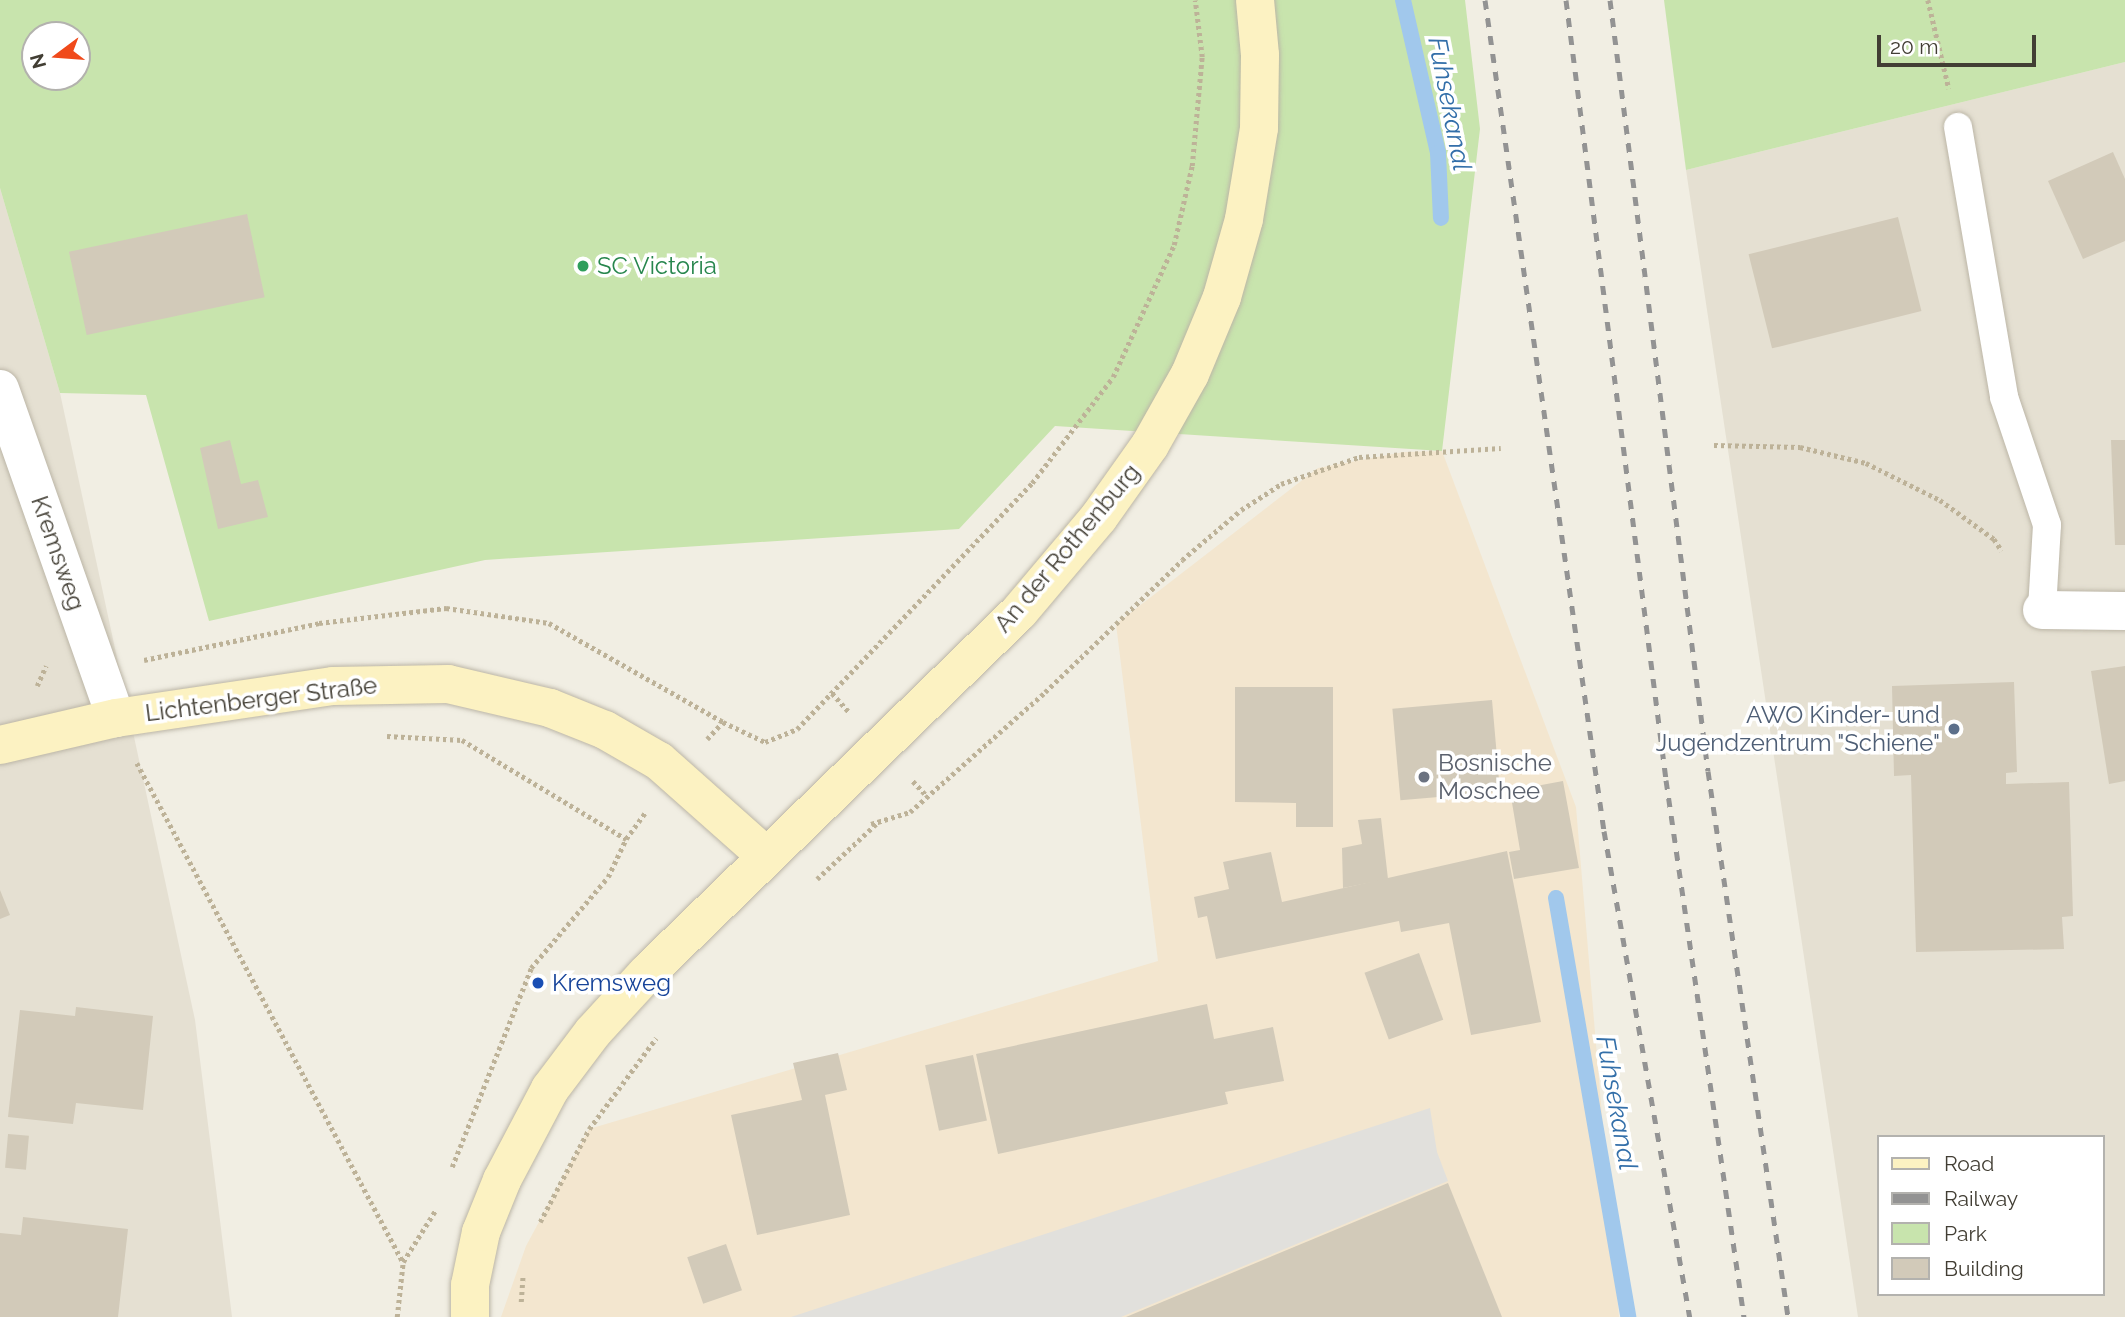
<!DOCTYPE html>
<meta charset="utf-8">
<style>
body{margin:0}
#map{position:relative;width:2125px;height:1317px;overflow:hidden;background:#f1eee3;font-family:Raleway,sans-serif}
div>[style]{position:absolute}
.residential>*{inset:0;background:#e5e0d2}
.commercial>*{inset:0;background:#f3e6cf}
.green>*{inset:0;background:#c8e4ad}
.parking>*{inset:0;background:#e1e0dc}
.stream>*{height:16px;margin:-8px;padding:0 8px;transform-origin:8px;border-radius:8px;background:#a1c8ec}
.building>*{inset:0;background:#d2cab9;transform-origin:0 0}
.path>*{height:4.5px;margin-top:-2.25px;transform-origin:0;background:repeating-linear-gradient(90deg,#bdb298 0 3.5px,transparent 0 7px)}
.roads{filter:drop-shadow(0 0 2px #bcb6a7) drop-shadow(0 0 2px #bcb6a7)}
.lane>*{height:28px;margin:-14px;padding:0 14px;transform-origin:14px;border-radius:14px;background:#fff}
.street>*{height:38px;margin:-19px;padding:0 19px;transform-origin:19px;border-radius:19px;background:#fff}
.secondary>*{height:38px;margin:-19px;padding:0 19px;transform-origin:19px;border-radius:19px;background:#fcf2c2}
.rail>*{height:5px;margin-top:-2.5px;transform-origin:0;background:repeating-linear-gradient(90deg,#939393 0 9px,transparent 0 18px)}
.dots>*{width:19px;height:19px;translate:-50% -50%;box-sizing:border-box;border:4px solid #fff;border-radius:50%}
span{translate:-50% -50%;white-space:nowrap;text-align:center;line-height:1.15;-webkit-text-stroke:7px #fff;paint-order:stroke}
.leisure-label{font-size:24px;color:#27864d}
.left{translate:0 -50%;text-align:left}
.street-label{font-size:24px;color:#423e34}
.service-label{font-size:24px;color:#4e5e75}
.right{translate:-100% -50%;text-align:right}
.worship-label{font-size:24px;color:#5b616d}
.transit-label{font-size:24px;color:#164399}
.water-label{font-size:26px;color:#336fa9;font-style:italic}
.legend{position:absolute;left:1877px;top:1135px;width:228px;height:161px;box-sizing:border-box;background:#fff;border:2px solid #b3b2ae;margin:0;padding:9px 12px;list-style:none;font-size:21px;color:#423e34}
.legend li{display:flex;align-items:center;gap:14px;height:35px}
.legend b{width:35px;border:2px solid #b3b2ae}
.north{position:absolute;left:21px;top:21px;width:70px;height:70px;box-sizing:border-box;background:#fff;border:2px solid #b3b2ae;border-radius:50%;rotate:254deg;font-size:19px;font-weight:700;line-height:28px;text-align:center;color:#423e34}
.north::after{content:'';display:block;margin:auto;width:24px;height:32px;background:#f04a1b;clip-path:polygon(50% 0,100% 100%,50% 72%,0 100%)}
.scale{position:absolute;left:1877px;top:35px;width:159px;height:32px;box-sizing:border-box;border:4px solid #423e34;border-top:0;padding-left:9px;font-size:21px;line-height:24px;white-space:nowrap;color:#423e34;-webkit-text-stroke:5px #fff;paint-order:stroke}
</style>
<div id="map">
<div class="residential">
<i style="clip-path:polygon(evenodd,2125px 62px,2125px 1317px,1858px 1317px,1686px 170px,2125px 62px,1878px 1137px,2102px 1137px,2102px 1294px,1878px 1294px,1878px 1137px)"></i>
<i style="clip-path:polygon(0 188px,60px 393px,195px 1020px,232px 1317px,0 1317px)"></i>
</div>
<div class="commercial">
<i style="clip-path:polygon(1442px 451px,1576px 807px,1619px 1317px,501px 1317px,526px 1246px,589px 1129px,1158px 961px,1116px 624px,1318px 468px,1404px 452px)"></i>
</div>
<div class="green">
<i style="clip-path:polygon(evenodd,0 0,1465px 0,1480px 129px,1442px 451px,1055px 426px,959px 529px,485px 560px,209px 621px,146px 395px,60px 393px,0 188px,0 0,35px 35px,77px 35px,77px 77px,35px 77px,35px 35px)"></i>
<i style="clip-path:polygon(1664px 0,2125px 0,2125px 62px,1686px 170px)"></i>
</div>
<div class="parking">
<i style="clip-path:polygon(1430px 1108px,1437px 1152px,1448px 1181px,1121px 1317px,791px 1317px)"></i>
</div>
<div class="stream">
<i style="left:1403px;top:0;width:157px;rotate:77.1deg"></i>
<i style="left:1438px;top:153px;width:65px;rotate:87.4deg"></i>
<i style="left:1556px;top:898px;width:425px;rotate:80.2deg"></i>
</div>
<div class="building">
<i style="clip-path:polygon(2113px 152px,2125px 179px,2125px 241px,2083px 259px,2048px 181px)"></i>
<i style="left:247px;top:214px;width:85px;height:182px;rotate:78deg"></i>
<i style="left:1898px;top:217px;width:97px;height:154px;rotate:76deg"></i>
<i style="clip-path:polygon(230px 440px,241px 484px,258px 480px,268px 517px,218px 529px,200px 448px)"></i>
<i style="clip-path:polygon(2111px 440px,2125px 440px,2125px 545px,2115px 545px)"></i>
<i style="clip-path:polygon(2125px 666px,2125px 781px,2109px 784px,2091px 671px)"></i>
<i style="clip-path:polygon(2014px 682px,2017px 772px,2006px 773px,2006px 784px,2069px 782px,2073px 916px,2062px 917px,2064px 949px,1916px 952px,1911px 775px,1894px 776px,1892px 686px)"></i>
<i style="clip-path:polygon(1235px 687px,1333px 687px,1333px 827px,1296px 827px,1296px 803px,1235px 802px)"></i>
<i style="left:1492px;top:700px;width:92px;height:100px;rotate:85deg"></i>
<i style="clip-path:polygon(1563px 781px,1579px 868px,1514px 879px,1509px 852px,1520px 850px,1510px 791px)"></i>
<i style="clip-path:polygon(1381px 818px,1388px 879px,1343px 888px,1342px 848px,1362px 844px,1358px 820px)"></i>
<i style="clip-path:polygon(1507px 851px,1541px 1022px,1471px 1035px,1449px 923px,1401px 932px,1399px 921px,1216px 959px,1207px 916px,1198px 918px,1194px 897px,1229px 889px,1223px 862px,1271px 852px,1282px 902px)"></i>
<i style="clip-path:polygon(0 890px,10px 915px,0 919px)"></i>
<i style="left:1419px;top:953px;width:71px;height:58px;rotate:70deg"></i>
<i style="clip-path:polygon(1207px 1004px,1214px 1039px,1273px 1027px,1284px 1081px,1225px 1092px,1228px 1104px,998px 1154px,976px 1054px)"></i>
<i style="clip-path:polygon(76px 1007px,153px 1016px,143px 1110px,76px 1103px,73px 1124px,8px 1117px,20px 1010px,75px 1016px)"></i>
<i style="clip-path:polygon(838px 1053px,847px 1090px,825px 1095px,850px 1215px,757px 1235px,731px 1115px,802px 1100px,793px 1063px)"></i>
<i style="left:973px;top:1055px;width:67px;height:49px;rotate:78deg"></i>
<i style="left:8px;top:1134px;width:21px;height:34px;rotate:5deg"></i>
<i style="clip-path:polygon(1448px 1183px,1502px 1317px,1126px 1317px)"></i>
<i style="clip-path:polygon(23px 1217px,128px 1229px,118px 1317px,0 1317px,0 1233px,21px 1235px)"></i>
<i style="left:726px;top:1244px;width:49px;height:41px;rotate:71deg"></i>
</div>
<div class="path">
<i style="left:1928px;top:0;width:91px;rotate:76.7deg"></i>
<i style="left:1714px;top:445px;width:86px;rotate:1.3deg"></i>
<i style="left:1800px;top:447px;width:68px;rotate:13.6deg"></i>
<i style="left:1866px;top:463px;width:83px;rotate:26.6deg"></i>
<i style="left:1940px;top:500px;width:67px;rotate:35.8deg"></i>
<i style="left:1994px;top:539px;width:14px;rotate:56deg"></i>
<i style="left:144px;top:660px;width:179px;rotate:-11.9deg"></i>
<i style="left:319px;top:623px;width:128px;rotate:-6.7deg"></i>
<i style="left:446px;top:608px;width:104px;rotate:8.3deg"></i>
<i style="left:549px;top:623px;width:200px;rotate:29.6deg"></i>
<i style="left:37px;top:686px;width:22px;rotate:-66deg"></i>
<i style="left:832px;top:693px;width:27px;rotate:48deg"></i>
<i style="left:387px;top:736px;width:75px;rotate:3.1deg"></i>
<i style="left:462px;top:740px;width:192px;rotate:31.1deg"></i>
<i style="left:707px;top:739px;width:23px;rotate:-47deg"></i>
<i style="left:723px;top:722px;width:47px;rotate:25.5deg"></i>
<i style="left:765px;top:742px;width:35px;rotate:-22deg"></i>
<i style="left:797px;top:729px;width:340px;rotate:-46.3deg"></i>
<i style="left:1032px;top:483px;width:133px;rotate:-52.6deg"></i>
<i style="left:1113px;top:377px;width:145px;rotate:-65.2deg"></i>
<i style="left:1174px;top:245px;width:81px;rotate:-77.2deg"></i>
<i style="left:1192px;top:166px;width:109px;rotate:-84.8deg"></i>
<i style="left:1202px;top:57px;width:57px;rotate:-97deg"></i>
<i style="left:137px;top:763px;width:565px;rotate:61.94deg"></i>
<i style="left:913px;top:781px;width:21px;rotate:47deg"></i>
<i style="left:871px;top:824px;width:41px;rotate:-17.1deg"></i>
<i style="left:910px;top:812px;width:181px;rotate:-41.6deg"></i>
<i style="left:1045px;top:692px;width:190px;rotate:-43.9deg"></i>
<i style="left:1182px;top:560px;width:77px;rotate:-40.3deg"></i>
<i style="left:1241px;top:510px;width:48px;rotate:-33deg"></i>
<i style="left:1281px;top:484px;width:83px;rotate:-19.1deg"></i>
<i style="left:1359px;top:457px;width:142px;rotate:-3.6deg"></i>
<i style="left:817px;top:879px;width:82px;rotate:-43deg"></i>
<i style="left:452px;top:1167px;width:214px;rotate:-68.3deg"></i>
<i style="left:531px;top:968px;width:119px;rotate:-49.8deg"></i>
<i style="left:608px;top:877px;width:42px;rotate:-64.7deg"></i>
<i style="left:626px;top:839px;width:32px;rotate:-54deg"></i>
<i style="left:540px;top:1222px;width:105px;rotate:-62.2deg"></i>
<i style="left:589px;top:1129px;width:113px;rotate:-53.6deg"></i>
<i style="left:521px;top:1302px;width:26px;rotate:-86deg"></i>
<i style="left:397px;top:1317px;width:55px;rotate:-83.8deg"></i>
<i style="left:403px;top:1262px;width:60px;rotate:-57.9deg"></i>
</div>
<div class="roads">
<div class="lane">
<i style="left:1958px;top:127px;width:274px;rotate:80.3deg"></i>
<i style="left:2004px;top:397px;width:135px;rotate:71.4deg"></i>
<i style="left:2047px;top:525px;width:85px;rotate:93.4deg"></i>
</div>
<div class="street">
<i style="left:0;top:389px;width:349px;rotate:70.6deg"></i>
<i style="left:2042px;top:610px;width:83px;rotate:0.7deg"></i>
</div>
<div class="secondary">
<i style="left:0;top:745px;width:119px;rotate:-13.1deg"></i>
<i style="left:116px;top:718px;width:219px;rotate:-8.4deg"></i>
<i style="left:333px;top:686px;width:115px;rotate:-1deg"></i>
<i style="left:448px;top:684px;width:105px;rotate:13.2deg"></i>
<i style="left:550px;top:708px;width:59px;rotate:21.8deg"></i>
<i style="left:605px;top:730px;width:62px;rotate:29.9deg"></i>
<i style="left:659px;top:761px;width:144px;rotate:41.6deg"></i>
<i style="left:470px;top:1317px;width:32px;rotate:-90deg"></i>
<i style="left:470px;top:1285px;width:54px;rotate:-78.3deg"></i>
<i style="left:481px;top:1232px;width:56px;rotate:-68deg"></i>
<i style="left:502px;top:1180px;width:103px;rotate:-62.2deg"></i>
<i style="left:550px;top:1089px;width:71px;rotate:-53deg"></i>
<i style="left:593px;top:1032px;width:80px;rotate:-47.5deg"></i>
<i style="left:647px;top:973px;width:518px;rotate:-44.14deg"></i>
<i style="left:1019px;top:612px;width:124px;rotate:-49.9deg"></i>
<i style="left:1099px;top:517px;width:88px;rotate:-54.7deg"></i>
<i style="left:1150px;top:445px;width:81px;rotate:-60.6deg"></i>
<i style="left:1190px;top:374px;width:83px;rotate:-67.4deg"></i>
<i style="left:1222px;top:297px;width:81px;rotate:-74.2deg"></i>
<i style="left:1244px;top:219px;width:92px;rotate:-80.6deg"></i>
<i style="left:1259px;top:128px;width:73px;rotate:-89.2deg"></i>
<i style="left:1260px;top:55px;width:55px;rotate:-95.2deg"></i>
</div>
</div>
<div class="rail">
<i style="left:1485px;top:0;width:839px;rotate:81.85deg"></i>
<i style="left:1604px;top:831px;width:494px;rotate:80deg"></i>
<i style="left:1566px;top:0;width:786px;rotate:82.69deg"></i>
<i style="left:1666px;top:780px;width:543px;rotate:81.74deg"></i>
<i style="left:1610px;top:0;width:777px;rotate:82.76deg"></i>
<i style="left:1708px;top:771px;width:552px;rotate:81.66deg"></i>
</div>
<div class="dots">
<i style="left:583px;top:266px;background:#2e9e5b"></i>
<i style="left:1954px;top:729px;background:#5c6f8a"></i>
<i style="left:1424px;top:777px;background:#6b7280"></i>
<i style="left:538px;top:983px;background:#1a4fb4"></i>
</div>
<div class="leisure-label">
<span class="left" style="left:597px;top:266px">SC Victoria</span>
</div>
<div class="street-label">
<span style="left:1067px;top:548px;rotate:-50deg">An der Rothenburg</span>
<span style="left:58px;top:553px;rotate:71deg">Kremsweg</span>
<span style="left:261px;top:699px;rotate:-7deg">Lichtenberger Straße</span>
</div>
<div class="service-label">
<span class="right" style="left:1940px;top:729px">AWO Kinder- und<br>Jugendzentrum "Schiene"</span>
</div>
<div class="worship-label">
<span class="left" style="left:1438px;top:777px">Bosnische<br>Moschee</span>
</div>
<div class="transit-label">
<span class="left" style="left:552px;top:983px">Kremsweg</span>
</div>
<div class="water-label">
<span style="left:1449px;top:104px;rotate:79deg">Fuhsekanal</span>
<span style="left:1616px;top:1103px;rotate:80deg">Fuhsekanal</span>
</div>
<ul class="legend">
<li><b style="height:9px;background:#fcf2c2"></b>Road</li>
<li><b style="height:9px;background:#939393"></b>Railway</li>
<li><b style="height:19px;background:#c8e4ad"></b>Park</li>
<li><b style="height:19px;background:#d2cab9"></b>Building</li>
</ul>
<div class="north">N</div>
<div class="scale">20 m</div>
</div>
